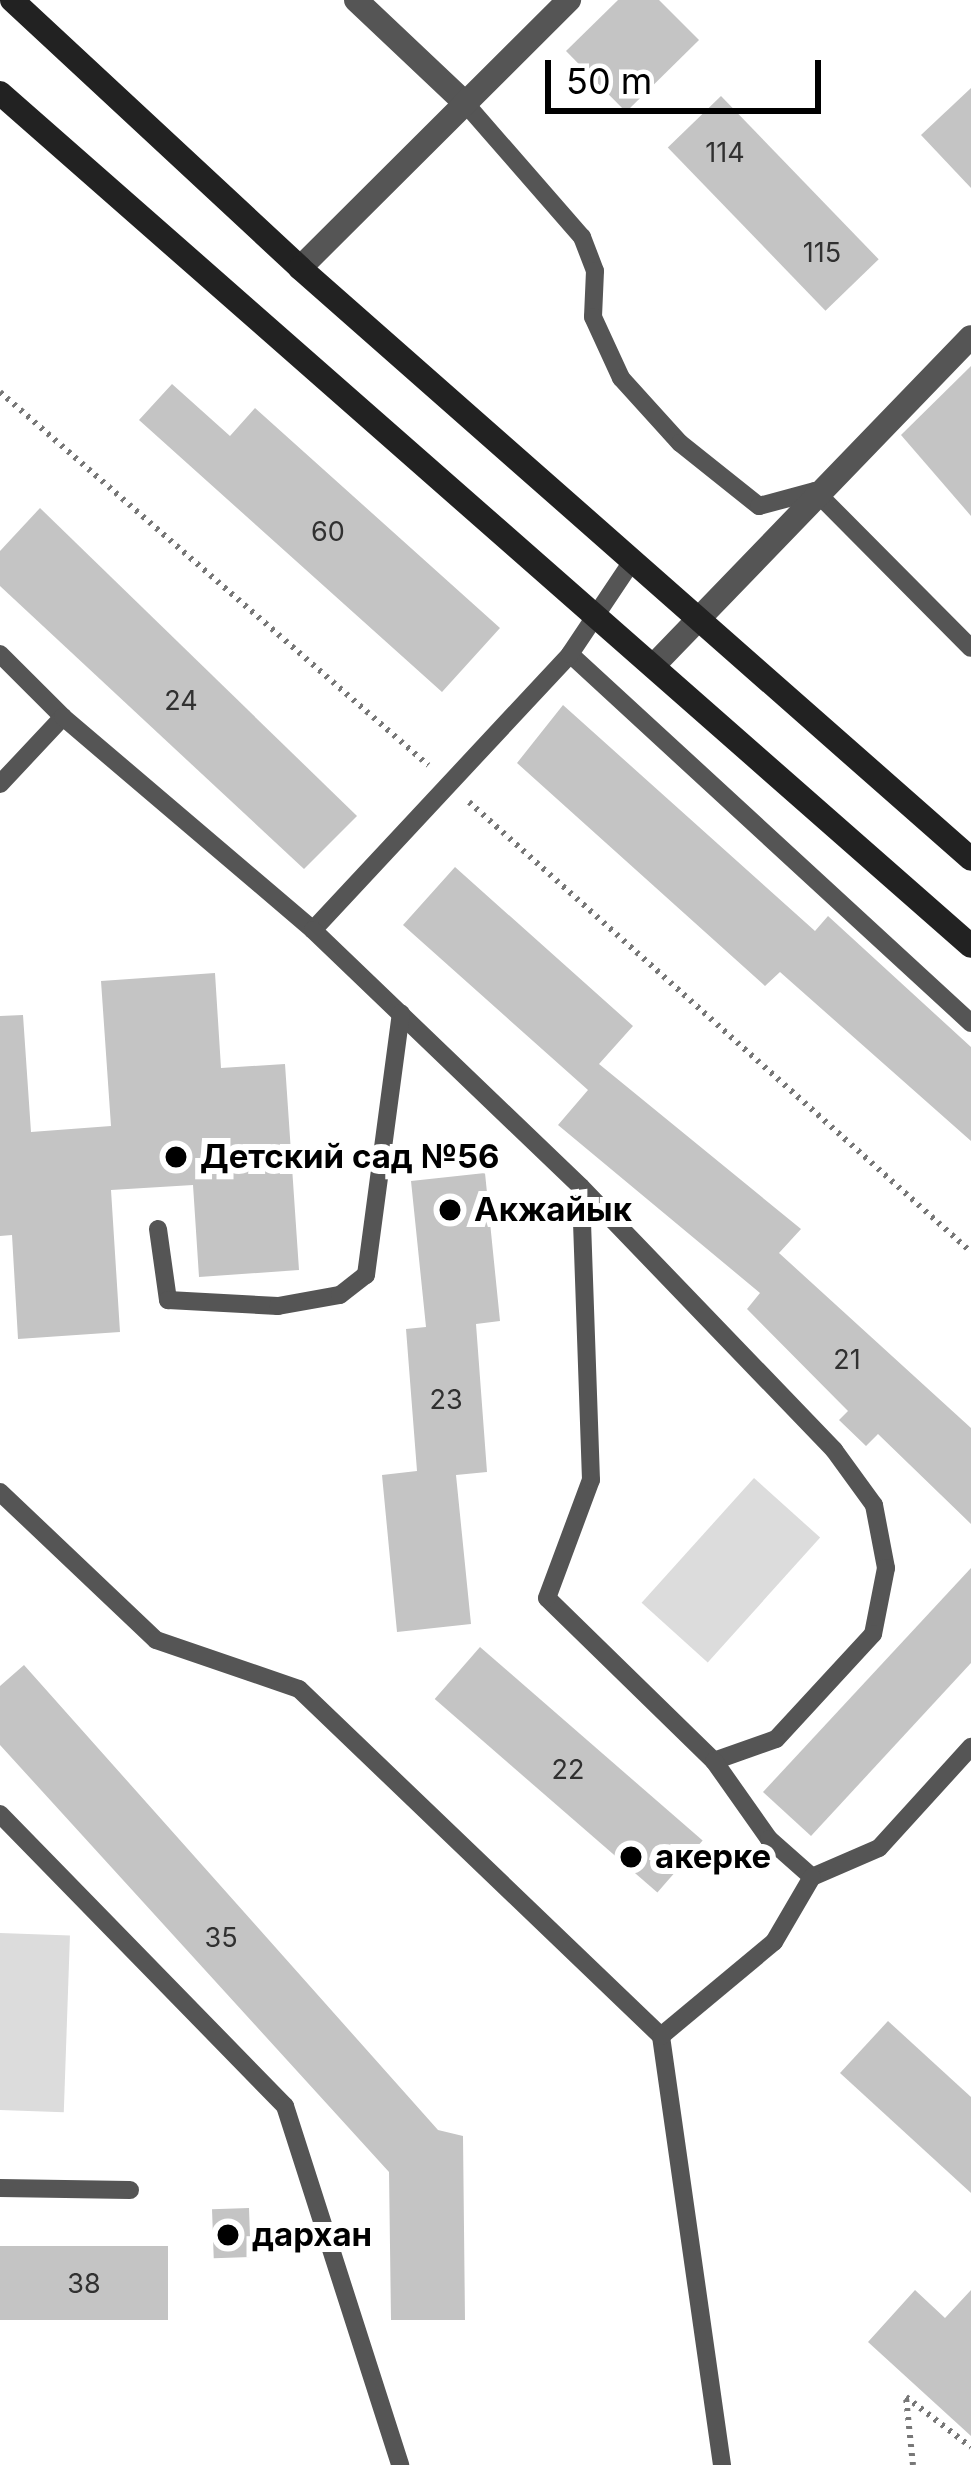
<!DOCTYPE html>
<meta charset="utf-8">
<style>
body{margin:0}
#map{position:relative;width:971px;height:2465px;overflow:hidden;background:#fff;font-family:Inter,sans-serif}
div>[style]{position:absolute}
.green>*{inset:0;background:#dcdcdc;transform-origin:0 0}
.building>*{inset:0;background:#c4c4c4;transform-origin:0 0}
.path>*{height:6px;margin-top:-3px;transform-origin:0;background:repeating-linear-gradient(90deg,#777 0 3px,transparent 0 9px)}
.service>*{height:18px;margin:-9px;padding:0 9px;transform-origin:9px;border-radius:9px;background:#555}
.minor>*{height:24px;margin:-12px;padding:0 12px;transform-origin:12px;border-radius:12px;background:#555}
.secondary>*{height:24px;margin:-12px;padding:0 12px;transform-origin:12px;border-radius:12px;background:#222}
.dots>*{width:33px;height:33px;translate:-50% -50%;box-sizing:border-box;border:6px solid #fff;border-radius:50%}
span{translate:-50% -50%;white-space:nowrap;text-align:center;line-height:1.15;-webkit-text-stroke:12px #fff;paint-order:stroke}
.number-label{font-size:27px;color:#313131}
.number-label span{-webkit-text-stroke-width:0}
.poi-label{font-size:33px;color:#000;font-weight:700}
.left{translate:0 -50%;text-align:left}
.scale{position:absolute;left:545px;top:60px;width:276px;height:54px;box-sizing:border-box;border:6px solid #000;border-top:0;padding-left:15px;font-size:36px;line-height:42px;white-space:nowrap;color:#000;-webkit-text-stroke:9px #fff;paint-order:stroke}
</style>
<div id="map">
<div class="green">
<i style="left:754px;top:1478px;width:89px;height:168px;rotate:42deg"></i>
<i style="left:0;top:1933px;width:70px;height:177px;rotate:2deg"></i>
</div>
<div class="building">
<i style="clip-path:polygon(618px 0,659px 0,699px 40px,626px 112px,566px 51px)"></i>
<i style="clip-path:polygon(971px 88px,971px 188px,921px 135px)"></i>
<i style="left:721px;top:96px;width:227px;height:74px;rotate:46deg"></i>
<i style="clip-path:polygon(971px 366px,971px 516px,901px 435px)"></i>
<i style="clip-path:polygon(172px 384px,230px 436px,255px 408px,500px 628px,442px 692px,139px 420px)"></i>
<i style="clip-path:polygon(40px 508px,357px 816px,304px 869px,0 586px,0 551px)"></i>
<i style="clip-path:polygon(563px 705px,815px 931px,828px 916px,971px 1047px,971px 1141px,780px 972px,765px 986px,517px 763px)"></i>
<i style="clip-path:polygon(455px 867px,633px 1026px,599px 1064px,801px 1229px,779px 1253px,971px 1428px,971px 1524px,878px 1434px,866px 1446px,839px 1420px,848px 1411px,747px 1309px,760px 1293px,558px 1125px,588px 1090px,403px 925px)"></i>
<i style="clip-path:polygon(215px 973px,221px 1068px,285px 1064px,299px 1270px,199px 1277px,193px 1185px,111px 1190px,120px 1332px,18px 1339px,12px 1235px,0 1236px,0 1016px,23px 1015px,31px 1132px,111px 1126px,101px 981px)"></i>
<i style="clip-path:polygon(485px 1173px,500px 1321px,476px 1324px,487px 1472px,456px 1475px,471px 1624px,397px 1632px,382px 1475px,417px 1471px,406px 1329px,426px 1327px,411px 1181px)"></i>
<i style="clip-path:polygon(971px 1568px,971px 1663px,811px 1836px,763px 1792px)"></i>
<i style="left:480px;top:1647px;width:295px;height:69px;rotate:41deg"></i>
<i style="clip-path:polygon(24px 1665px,438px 2130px,463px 2136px,465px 2320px,391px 2320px,389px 2172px,0 1745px,0 1686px)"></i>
<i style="clip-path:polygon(888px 2021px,971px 2097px,971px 2193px,840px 2073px)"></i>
<i style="left:249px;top:2208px;width:49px;height:37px;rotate:88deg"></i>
<i style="left:0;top:2246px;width:168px;height:74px"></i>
<i style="clip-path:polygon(915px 2290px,945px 2318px,971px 2290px,971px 2436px,868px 2342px)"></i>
</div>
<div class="path">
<i style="left:0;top:392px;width:568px;rotate:41.07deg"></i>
<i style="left:469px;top:802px;width:674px;rotate:41.87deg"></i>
<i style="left:913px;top:2465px;width:68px;rotate:-95.9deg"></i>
<i style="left:906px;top:2397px;width:82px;rotate:37.6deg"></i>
</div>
<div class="service">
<i style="left:465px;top:103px;width:178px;rotate:48.9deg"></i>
<i style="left:582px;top:237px;width:36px;rotate:69deg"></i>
<i style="left:595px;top:271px;width:46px;rotate:92.5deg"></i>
<i style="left:593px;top:317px;width:67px;rotate:65.3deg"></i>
<i style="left:621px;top:378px;width:88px;rotate:47.8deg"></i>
<i style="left:680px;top:443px;width:101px;rotate:38.6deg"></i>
<i style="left:759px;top:506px;width:58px;rotate:-15deg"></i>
<i style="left:815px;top:491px;width:221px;rotate:45.2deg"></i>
<i style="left:0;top:654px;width:89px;rotate:45deg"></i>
<i style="left:570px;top:654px;width:545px;rotate:42.62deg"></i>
<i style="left:0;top:784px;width:92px;rotate:-46.8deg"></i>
<i style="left:63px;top:717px;width:328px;rotate:40.4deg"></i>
<i style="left:313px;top:930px;width:377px;rotate:-47deg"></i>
<i style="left:570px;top:654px;width:113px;rotate:-56.2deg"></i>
<i style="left:313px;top:930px;width:371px;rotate:43.8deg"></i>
<i style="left:581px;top:1187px;width:365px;rotate:46.1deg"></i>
<i style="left:834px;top:1450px;width:68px;rotate:54deg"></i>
<i style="left:874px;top:1505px;width:64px;rotate:79.2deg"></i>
<i style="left:886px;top:1568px;width:67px;rotate:101.1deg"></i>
<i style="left:873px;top:1634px;width:143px;rotate:132.7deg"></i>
<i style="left:776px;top:1739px;width:66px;rotate:160.5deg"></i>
<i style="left:714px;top:1761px;width:233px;rotate:-135.7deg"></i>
<i style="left:547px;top:1598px;width:126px;rotate:-69.6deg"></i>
<i style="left:591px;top:1480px;width:293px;rotate:-92deg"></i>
<i style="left:158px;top:1229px;width:72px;rotate:82deg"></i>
<i style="left:168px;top:1300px;width:110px;rotate:3.1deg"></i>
<i style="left:278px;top:1306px;width:63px;rotate:-10.1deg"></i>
<i style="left:340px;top:1295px;width:33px;rotate:-38deg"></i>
<i style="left:366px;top:1275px;width:264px;rotate:-82.4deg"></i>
<i style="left:0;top:1492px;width:215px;rotate:43.5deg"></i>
<i style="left:156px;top:1640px;width:151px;rotate:18.9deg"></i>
<i style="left:299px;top:1689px;width:501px;rotate:43.79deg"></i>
<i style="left:714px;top:1761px;width:95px;rotate:54.8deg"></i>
<i style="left:769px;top:1839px;width:57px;rotate:41.5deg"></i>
<i style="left:812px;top:1877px;width:73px;rotate:-23.4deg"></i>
<i style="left:879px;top:1848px;width:137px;rotate:-47.7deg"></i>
<i style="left:0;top:1814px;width:408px;rotate:45.7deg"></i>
<i style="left:285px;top:2106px;width:377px;rotate:72.2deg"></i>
<i style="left:0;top:2188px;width:130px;rotate:0.9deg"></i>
<i style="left:722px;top:2465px;width:433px;rotate:-98.1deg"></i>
<i style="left:661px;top:2036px;width:147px;rotate:-39.8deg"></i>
<i style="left:774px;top:1942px;width:75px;rotate:-59.7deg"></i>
</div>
<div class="minor">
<i style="left:356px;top:0;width:150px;rotate:43.4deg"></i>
<i style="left:300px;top:268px;width:380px;rotate:-44.9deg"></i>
<i style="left:656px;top:663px;width:453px;rotate:-46deg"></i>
</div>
<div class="secondary">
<i style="left:12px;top:0;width:393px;rotate:42.9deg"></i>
<i style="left:300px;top:268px;width:894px;rotate:41.37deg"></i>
<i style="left:0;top:93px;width:1292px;rotate:41.3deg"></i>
</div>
<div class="dots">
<i style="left:176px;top:1157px;background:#000"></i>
<i style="left:450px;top:1210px;background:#000"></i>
<i style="left:631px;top:1857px;background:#000"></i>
<i style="left:228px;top:2235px;background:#000"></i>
</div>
<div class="number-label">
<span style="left:725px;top:153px">114</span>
<span style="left:822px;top:253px">115</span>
<span style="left:328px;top:532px">60</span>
<span style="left:181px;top:701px">24</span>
<span style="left:847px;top:1360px">21</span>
<span style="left:446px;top:1400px">23</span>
<span style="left:568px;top:1770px">22</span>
<span style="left:221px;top:1938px">35</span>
<span style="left:84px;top:2284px">38</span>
</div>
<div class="poi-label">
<span class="left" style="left:200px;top:1157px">Детский сад №56</span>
<span class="left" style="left:474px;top:1210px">Акжайык</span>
<span class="left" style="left:655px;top:1857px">акерке</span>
<span class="left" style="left:252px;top:2235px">дархан</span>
</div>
<div class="scale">50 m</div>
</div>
